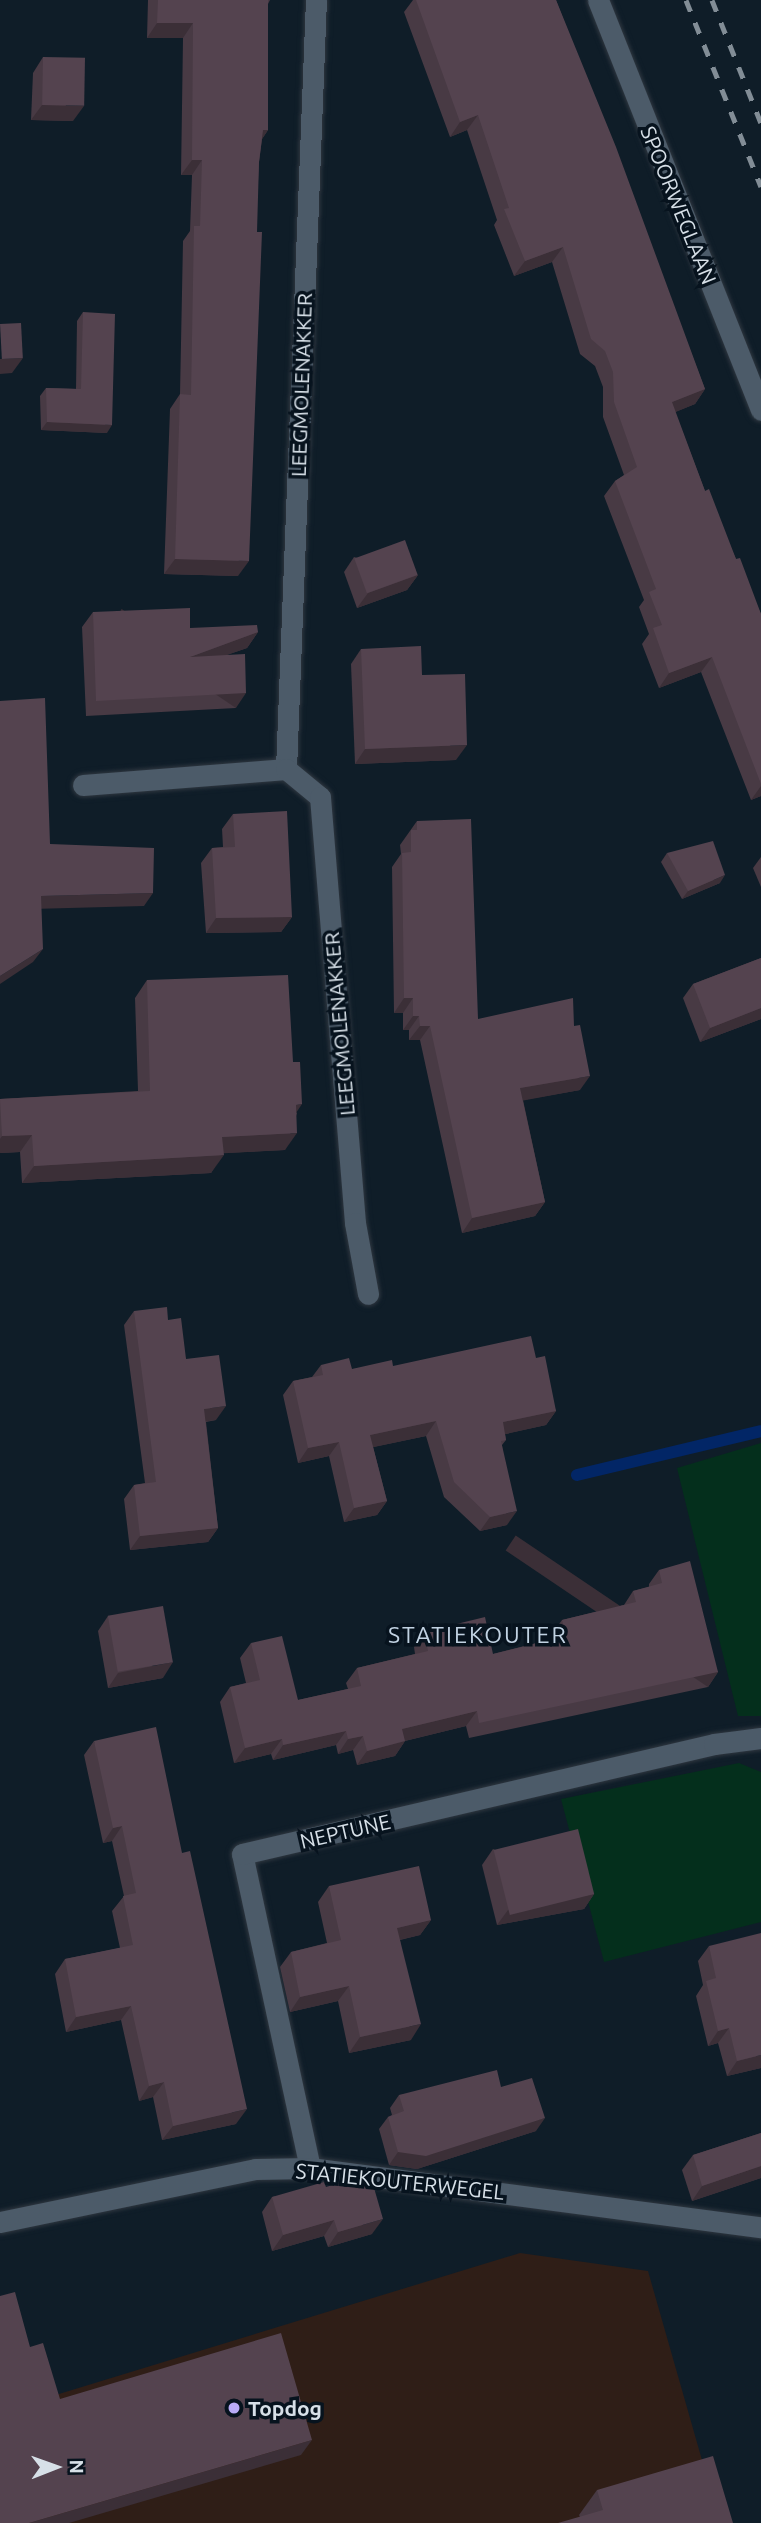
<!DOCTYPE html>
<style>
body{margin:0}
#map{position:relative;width:761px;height:2523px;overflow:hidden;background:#0f1d28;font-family:Ubuntu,sans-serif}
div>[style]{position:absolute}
.commercial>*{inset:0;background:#2f1e17}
.green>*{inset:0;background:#042f1c}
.stream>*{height:12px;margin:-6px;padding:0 6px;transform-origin:6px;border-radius:6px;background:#022666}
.roads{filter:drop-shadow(0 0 2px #2f3740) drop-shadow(0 0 2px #2f3740)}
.street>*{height:21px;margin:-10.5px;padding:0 10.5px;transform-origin:10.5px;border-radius:10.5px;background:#4c5b69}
.rail>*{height:5px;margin-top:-2.5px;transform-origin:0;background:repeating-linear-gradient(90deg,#828d96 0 12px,transparent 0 24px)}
.wall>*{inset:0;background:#483a44}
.shaded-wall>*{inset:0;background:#3b2f37;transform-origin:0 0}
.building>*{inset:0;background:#54434f;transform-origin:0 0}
.dots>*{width:19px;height:19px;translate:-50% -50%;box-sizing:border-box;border:4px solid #07131e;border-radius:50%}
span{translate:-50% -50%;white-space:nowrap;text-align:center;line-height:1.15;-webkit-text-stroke:7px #07131e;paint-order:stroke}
.street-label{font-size:21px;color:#d7e0e8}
.poi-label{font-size:21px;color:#d7e0e8;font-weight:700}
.left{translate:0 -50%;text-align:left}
.neighbourhood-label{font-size:23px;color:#c1d2e2;letter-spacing:2px}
.north{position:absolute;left:21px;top:2432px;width:70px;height:70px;-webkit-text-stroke:5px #07131e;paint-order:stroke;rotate:89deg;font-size:19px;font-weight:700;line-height:28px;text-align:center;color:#d7e0e8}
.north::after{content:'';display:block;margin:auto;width:24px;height:32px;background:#d7e0e8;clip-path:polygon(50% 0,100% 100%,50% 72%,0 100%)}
</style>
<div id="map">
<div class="commercial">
<i style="clip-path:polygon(520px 2253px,648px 2271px,720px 2523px,0 2523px,0 2412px)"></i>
</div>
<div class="green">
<i style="clip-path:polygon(761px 1443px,761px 1716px,738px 1716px,677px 1468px)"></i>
<i style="clip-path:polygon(739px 1763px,761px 1772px,761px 1922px,604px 1962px,561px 1799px)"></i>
</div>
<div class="stream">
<i style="left:577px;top:1475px;width:189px;rotate:-13.4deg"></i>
</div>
<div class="roads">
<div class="street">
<i style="left:598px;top:0;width:441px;rotate:68.3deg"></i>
<i style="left:286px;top:769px;width:770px;rotate:-87.77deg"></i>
<i style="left:83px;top:785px;width:204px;rotate:-4.5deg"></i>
<i style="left:286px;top:769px;width:44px;rotate:39.5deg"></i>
<i style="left:320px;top:797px;width:427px;rotate:85.3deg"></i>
<i style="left:355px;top:1223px;width:72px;rotate:79.6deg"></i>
<i style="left:310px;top:2168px;width:321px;rotate:-102.2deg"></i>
<i style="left:242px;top:1854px;width:485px;rotate:-13.1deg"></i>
<i style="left:714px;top:1744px;width:47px;rotate:-7.3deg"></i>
<i style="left:0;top:2222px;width:261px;rotate:-11.7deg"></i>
<i style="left:256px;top:2169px;width:54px;rotate:-1.1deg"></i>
<i style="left:310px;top:2168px;width:455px;rotate:7.5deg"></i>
</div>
</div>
<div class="rail">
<i style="left:686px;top:0;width:201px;rotate:68.1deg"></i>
<i style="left:712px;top:0;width:132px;rotate:68.3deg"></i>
</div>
<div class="wall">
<i style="clip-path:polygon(148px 0,270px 0,268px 4px,268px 130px,262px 139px,259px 162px,238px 576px,164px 574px,170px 409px,180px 394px,183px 241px,190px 231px,192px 175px,181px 175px,183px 38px,147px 38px)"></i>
<i style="clip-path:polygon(413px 0,556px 0,705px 389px,695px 404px,675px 412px,705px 491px,761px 614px,761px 796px,751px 800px,701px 672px,659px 688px,642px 644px,649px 634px,639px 607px,644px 600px,604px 496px,615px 481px,624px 475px,603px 417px,603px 387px,595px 366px,580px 354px,552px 262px,514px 276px,494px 225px,497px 220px,467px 130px,450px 137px,404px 12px)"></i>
<i style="clip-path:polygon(43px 57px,73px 121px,31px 120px,33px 73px)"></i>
<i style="clip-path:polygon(83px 312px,107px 433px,41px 430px,40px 396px,46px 388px,76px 389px,77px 321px)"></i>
<i style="clip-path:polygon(354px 557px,418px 575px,407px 590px,357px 608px,344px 572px)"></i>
<i style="clip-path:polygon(93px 612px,190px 628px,258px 632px,247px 648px,226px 655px,236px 708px,86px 716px,82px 627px)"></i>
<i style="clip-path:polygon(361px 649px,422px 675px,456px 760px,355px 764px,351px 664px)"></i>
<i style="clip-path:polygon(233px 814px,292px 917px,281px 932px,206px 933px,201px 863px,212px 848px,223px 847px,222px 829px)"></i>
<i style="clip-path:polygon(417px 821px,478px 1019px,574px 1026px,580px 1090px,523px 1100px,545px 1202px,535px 1216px,462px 1233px,420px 1040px,409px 1040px,409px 1030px,403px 1030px,403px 1013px,394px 1013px,392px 867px,401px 854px,400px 845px)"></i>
<i style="clip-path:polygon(667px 853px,720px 883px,682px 899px,661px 862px)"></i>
<i style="clip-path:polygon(761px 857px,761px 887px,753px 868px)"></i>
<i style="clip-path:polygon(761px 958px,761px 1019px,700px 1042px,683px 998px,693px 984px)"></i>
<i style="clip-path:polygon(147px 980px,297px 1113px,285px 1150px,223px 1153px,211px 1173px,22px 1183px,20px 1152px,0 1153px,0 1099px,138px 1091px,135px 998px)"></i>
<i style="clip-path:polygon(134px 1311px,168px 1320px,186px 1359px,216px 1420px,206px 1422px,218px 1528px,208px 1542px,130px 1550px,124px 1499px,134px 1485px,145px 1483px,124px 1325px)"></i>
<i style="clip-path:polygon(536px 1358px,556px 1411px,546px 1425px,505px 1434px,506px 1440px,502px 1445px,507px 1525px,480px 1531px,444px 1497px,426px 1436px,373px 1447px,387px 1501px,377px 1515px,344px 1522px,329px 1456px,298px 1463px,283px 1395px,293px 1381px,312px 1377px,321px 1365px,352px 1369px)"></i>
<i style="clip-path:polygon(659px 1570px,718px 1672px,708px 1687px,469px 1738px,466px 1726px,405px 1741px,395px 1756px,357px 1765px,353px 1750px,338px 1754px,336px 1745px,273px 1760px,271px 1754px,234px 1763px,220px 1702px,230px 1687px,246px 1683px,240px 1658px,251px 1643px,298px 1700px,348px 1689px,346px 1683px,357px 1668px,415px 1654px,414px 1647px,424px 1632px,493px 1654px,552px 1639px,551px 1635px,562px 1620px,624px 1605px,633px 1591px,649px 1587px,649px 1584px)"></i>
<i style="clip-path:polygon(108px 1616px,163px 1678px,108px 1688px,98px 1631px)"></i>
<i style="clip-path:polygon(94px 1741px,236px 2124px,162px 2140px,153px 2097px,139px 2101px,121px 2020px,66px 2032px,55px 1974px,65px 1959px,120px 1948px,112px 1911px,124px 1896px,112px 1841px,103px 1843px,84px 1755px)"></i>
<i style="clip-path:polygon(493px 1849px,594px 1894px,584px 1909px,497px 1925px,482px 1865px)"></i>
<i style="clip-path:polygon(329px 1886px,431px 1920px,420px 1935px,400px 1940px,411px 2040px,349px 2053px,338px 2001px,290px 2012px,280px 1967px,291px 1952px,327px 1943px,318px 1902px)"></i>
<i style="clip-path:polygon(709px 1946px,761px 2068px,727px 2076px,718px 2043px,708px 2046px,696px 1996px,703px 1985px,698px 1961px)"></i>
<i style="clip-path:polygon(501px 2087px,536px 2131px,417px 2169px,389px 2165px,379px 2129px,388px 2117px,392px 2115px,390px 2108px,399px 2095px)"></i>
<i style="clip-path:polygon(761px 2133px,761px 2178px,692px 2201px,682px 2170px,693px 2155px)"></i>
<i style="clip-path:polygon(326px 2187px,372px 2234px,328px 2247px,324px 2236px,272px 2251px,262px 2212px,272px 2197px)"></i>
<i style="clip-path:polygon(597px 2490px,733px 2523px,580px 2517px,579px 2515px)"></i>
</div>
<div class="shaded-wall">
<i style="clip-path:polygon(157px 23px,193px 23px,183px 38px,147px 38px)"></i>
<i style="clip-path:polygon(42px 105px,84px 106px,73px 121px,31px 120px)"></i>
<i style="clip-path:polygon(478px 115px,467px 130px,450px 137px,460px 122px)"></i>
<i style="clip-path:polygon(263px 130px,268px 130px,258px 145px)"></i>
<i style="clip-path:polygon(192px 160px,202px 160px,192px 175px,181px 175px)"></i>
<i style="clip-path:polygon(563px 247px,552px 262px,514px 276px,525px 261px)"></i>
<i style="clip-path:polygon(23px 358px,12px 373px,0 374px,0 359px)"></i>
<i style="clip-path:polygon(705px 389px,695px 404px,661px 418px,672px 402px)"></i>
<i style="clip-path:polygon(47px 422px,112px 425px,107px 433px,41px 430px)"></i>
<i style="clip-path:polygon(175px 559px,249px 561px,238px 576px,164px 574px)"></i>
<i style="clip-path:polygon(418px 575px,407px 590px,357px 608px,368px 593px)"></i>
<i style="clip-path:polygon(258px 632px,247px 648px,179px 672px,190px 657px)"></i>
<i style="clip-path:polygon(712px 657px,701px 672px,659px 688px,669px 673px)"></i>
<i style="left:246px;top:693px;width:18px;height:150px;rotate:124deg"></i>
<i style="clip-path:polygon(467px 745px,456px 760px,355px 764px,365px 749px)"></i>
<i style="clip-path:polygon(761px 786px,761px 796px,751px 800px)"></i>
<i style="clip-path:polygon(725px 875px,720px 883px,682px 899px,688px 891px)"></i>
<i style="clip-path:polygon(153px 893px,144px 906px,32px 909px,41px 896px)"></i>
<i style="clip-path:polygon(292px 917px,281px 932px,206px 933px,216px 918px)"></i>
<i style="clip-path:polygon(43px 949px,33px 962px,0 984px,0 976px)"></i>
<i style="clip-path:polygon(404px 998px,413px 998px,403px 1013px,394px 1013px)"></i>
<i style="clip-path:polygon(761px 1008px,761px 1019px,700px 1042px,710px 1028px)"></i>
<i style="clip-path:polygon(413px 1016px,419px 1016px,409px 1030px,403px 1030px)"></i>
<i style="clip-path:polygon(420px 1026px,430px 1026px,420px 1040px,409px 1040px)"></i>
<i style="clip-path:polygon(590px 1076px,580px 1090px,510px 1103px,520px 1088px)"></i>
<i style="clip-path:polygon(302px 1104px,290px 1122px,296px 1105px)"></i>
<i style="clip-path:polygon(297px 1133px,285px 1150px,210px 1154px,222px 1137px)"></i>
<i style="clip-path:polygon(32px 1135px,20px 1152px,0 1153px,0 1139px,2px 1136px)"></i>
<i style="clip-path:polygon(224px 1155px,211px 1173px,22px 1183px,34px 1166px)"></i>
<i style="clip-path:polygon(545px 1202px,535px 1216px,462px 1233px,472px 1218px)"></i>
<i style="clip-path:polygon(226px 1406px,216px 1420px,194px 1423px,204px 1409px)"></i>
<i style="clip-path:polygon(556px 1411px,546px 1425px,493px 1437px,503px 1422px)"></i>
<i style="clip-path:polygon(436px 1421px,426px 1436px,360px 1450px,370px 1435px)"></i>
<i style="clip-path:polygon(339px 1442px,329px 1456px,298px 1463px,308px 1448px)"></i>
<i style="clip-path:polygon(387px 1501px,377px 1515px,344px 1522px,354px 1508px)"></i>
<i style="clip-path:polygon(517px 1511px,507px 1525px,480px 1531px,490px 1517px)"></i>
<i style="clip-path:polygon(218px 1528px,208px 1542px,130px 1550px,140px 1536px)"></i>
<i style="clip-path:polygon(173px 1662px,163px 1678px,108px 1688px,118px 1673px)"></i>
<i style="left:718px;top:1672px;width:18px;height:244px;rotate:124deg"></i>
<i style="clip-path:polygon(477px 1711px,466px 1726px,392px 1744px,402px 1729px)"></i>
<i style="clip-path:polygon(346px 1731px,336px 1745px,273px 1760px,283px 1745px)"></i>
<i style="clip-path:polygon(363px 1736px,353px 1750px,338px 1754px,348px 1739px)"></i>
<i style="clip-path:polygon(282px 1739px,271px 1754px,234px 1763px,245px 1748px)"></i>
<i style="clip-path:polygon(405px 1741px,395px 1756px,357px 1765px,367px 1751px)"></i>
<i style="clip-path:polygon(122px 1826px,112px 1841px,103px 1843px,113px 1828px)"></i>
<i style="clip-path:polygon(594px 1894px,584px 1909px,497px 1925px,508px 1910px)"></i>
<i style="clip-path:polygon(431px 1920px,420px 1935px,386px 1943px,397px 1928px)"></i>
<i style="clip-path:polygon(349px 1986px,338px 2001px,290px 2012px,300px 1997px)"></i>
<i style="clip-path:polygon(131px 2006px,121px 2020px,66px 2032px,76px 2017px)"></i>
<i style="clip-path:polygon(421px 2024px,411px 2040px,349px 2053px,360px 2037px)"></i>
<i style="clip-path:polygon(729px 2028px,718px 2043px,708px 2046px,718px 2031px)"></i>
<i style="clip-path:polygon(761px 2055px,761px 2068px,727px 2076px,737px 2061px)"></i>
<i style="clip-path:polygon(164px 2082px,153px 2097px,139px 2101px,149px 2086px)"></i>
<i style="clip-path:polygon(247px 2109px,236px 2124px,162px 2140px,173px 2126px)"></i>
<i style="clip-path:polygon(545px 2118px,536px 2131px,417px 2169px,389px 2165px,398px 2152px)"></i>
<i style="clip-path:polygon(761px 2166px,761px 2178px,692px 2201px,702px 2186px)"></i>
<i style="clip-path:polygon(383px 2219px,372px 2234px,328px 2247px,338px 2232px)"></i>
<i style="clip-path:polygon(334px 2220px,324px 2236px,272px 2251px,283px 2235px)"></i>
<i style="clip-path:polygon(312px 2440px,301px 2455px,69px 2523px,29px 2523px)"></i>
</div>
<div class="building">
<i style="clip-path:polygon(158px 0,268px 0,268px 130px,263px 130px,259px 162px,257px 232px,262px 232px,249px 561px,175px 559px,180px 394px,191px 395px,194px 226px,200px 226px,202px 160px,192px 160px,193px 23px,157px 23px)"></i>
<i style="clip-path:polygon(416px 0,556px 0,616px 147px,705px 389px,672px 402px,705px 491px,709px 489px,736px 559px,740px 558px,761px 614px,761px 784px,712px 657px,669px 673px,653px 628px,662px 625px,649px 592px,656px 589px,615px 481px,637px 467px,614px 402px,613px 372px,605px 351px,591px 339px,563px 247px,525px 261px,504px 209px,509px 208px,478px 115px,460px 122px)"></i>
<i style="left:43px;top:57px;width:42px;height:48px;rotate:1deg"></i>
<i style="clip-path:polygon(83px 312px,115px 314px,112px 425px,47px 422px,46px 388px,81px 389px)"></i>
<i style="left:21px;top:323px;width:35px;height:21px;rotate:87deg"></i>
<i style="left:405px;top:540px;width:37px;height:54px;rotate:70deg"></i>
<i style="clip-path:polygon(190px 608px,190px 628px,257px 625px,258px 632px,190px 657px,245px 654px,246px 693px,96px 701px,93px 612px)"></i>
<i style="clip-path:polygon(421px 646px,422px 675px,465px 674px,467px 745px,365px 749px,361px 649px)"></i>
<i style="clip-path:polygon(45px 698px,50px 844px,154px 848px,153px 893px,41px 896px,43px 949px,0 976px,0 701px)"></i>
<i style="clip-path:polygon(287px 811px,292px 917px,216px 918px,212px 848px,235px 847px,233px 814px)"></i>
<i style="clip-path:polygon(471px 819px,478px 1019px,573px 998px,574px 1026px,580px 1025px,590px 1076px,520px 1088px,545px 1202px,472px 1218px,430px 1026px,420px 1026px,419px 1016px,413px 1016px,413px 998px,404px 998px,402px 853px,411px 852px,411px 830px,417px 830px,417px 821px)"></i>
<i style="clip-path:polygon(713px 841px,725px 875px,688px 891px,667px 853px)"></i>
<i style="clip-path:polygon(761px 958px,761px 1008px,710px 1028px,693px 984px)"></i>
<i style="clip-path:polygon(288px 975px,293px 1062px,300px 1062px,302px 1104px,296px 1105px,297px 1133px,222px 1137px,224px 1155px,34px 1166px,32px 1135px,2px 1136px,0 1099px,150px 1091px,147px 980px)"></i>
<i style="clip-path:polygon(167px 1307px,168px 1320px,181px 1318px,186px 1359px,219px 1355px,226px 1406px,204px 1409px,218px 1528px,140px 1536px,134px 1485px,156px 1482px,134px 1311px)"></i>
<i style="clip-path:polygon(531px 1336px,536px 1358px,545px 1356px,556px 1411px,503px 1422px,506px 1440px,501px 1441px,517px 1511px,490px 1517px,454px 1482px,436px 1421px,370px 1435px,387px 1501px,354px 1508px,339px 1442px,308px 1448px,293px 1381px,323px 1375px,321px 1365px,349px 1358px,352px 1369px,392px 1360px,393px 1366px)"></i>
<i style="clip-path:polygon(690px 1561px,718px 1672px,479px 1723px,477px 1711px,402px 1729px,405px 1741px,367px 1751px,363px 1736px,348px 1739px,346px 1731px,283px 1745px,282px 1739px,245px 1748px,230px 1687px,260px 1680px,251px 1643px,282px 1636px,298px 1700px,361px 1686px,357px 1668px,428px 1651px,424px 1632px,485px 1617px,493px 1654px,566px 1636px,562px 1620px,636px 1602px,633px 1591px,662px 1583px,659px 1570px)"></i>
<i style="left:163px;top:1606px;width:57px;height:56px;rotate:80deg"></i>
<i style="clip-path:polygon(156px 1727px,182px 1853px,190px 1851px,247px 2109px,173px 2126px,164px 2082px,149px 2086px,131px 2006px,76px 2017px,65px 1959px,133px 1945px,123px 1896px,136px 1893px,122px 1826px,113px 1828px,94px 1741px)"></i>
<i style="left:578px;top:1829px;width:67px;height:87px;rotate:76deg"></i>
<i style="clip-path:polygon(419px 1866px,431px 1920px,397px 1928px,421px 2024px,360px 2037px,349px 1986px,300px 1997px,291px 1952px,341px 1940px,329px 1886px)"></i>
<i style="clip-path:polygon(761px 1933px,761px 2055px,737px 2061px,729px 2028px,718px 2031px,706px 1981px,716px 1978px,709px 1946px)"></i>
<i style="clip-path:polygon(497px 2070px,501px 2087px,532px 2078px,545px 2118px,426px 2156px,398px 2152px,388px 2117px,404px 2111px,399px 2095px)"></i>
<i style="clip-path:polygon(761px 2133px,761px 2166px,702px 2186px,693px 2155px)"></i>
<i style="clip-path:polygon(370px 2174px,383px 2219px,338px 2232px,334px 2220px,283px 2235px,272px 2197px,324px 2182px,326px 2187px)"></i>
<i style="clip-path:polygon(15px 2292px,30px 2347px,43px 2343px,60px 2399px,281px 2333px,312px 2440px,29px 2523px,0 2523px,0 2296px)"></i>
<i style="clip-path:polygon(713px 2456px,733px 2523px,558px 2523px,603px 2510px,597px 2490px)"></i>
</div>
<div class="dots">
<i style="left:234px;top:2408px;background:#b9abf7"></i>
</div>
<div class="street-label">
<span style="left:679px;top:205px;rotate:68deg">SPOORWEGLAAN</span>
<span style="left:301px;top:385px;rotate:-88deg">LEEGMOLENAKKER</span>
<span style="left:339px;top:1024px;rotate:-95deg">LEEGMOLENAKKER</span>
<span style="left:345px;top:1831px;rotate:-13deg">NEPTUNE</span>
<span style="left:400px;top:2181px;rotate:6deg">STATIEKOUTERWEGEL</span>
</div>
<div class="poi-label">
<span class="left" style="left:248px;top:2408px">Topdog</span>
</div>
<div class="neighbourhood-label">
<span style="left:478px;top:1635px">STATIEKOUTER</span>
</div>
<div class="north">N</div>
</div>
